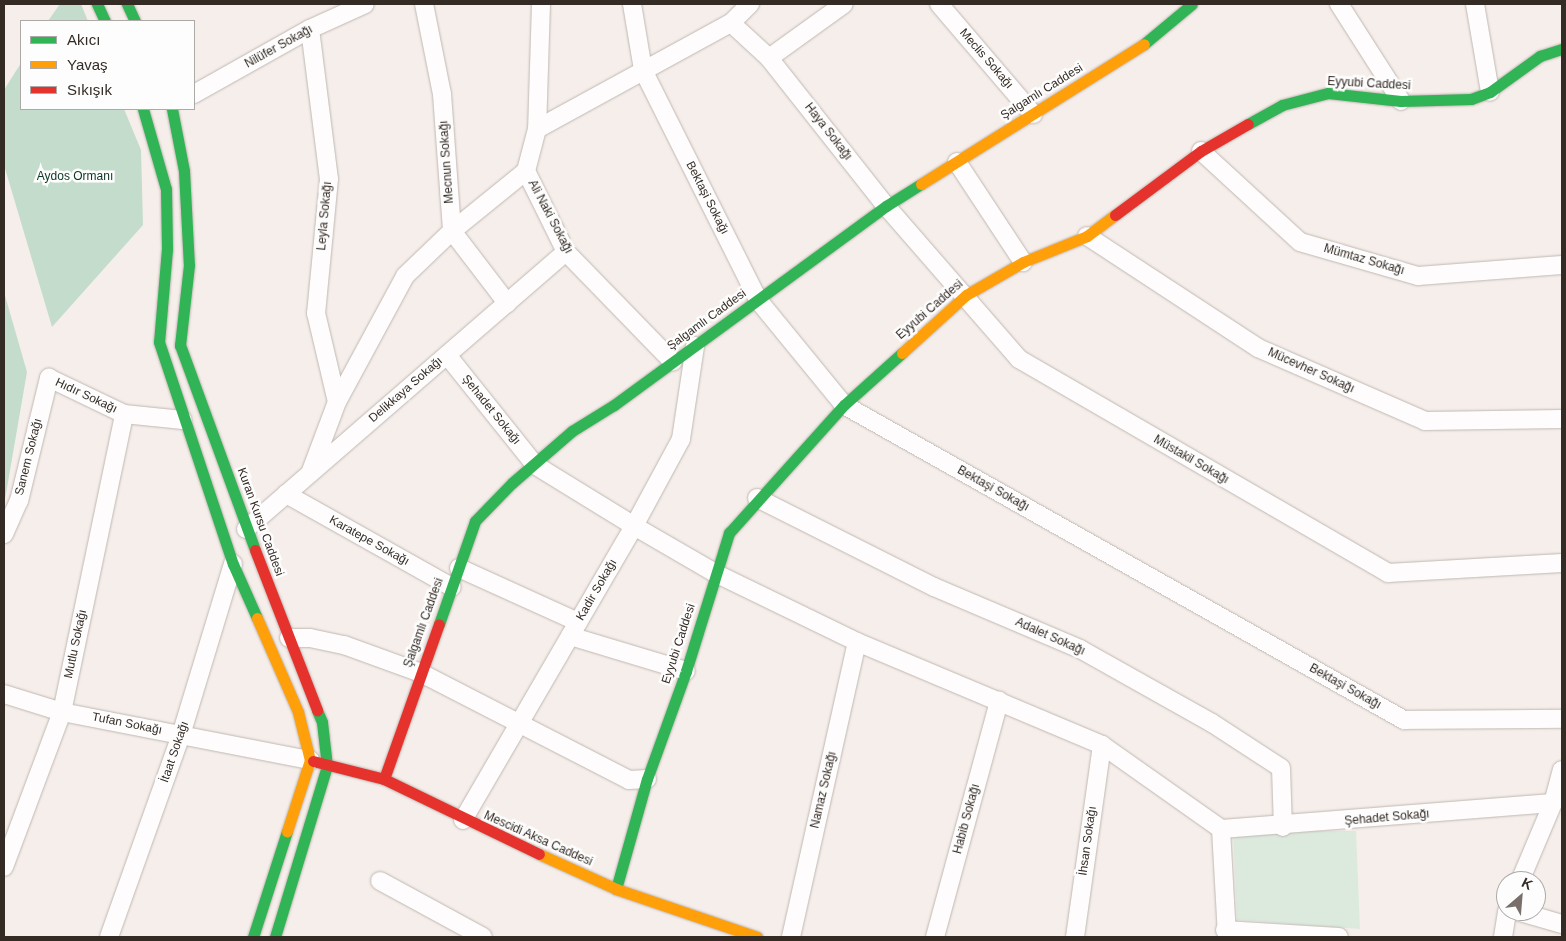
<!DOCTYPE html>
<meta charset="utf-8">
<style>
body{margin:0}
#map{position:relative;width:1566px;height:941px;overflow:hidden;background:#f6eeea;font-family:Helvetica,sans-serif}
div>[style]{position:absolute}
.green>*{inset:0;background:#dceade}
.forest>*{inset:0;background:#c4dccc}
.roads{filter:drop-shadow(0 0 1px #bfb7b2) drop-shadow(0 0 1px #bfb7b2)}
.street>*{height:18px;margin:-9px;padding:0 9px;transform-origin:9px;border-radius:9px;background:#fefcfc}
.fast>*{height:11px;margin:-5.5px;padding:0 5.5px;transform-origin:5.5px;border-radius:5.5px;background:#30b455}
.slow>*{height:11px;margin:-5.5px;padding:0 5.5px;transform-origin:5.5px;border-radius:5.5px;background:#ff9f0a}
.jam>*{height:11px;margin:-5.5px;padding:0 5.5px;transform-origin:5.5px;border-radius:5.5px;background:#e5322d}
span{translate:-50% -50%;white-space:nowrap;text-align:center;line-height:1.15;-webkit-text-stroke:5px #fdfdfd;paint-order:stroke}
.street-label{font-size:12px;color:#342b25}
.park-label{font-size:12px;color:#0a3524}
.frame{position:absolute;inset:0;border:5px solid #342b25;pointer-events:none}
.legend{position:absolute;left:20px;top:20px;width:175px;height:90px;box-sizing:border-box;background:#fdfdfd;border:1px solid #ada9a7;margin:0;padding:6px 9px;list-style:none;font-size:15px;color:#342b25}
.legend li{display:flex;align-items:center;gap:10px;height:25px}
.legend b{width:25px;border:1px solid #ada9a7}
.north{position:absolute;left:1496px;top:871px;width:50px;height:50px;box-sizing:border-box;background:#fdfdfd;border:1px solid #ada9a7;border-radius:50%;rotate:27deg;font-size:14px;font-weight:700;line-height:20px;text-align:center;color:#342b25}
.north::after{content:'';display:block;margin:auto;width:18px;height:22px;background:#786f6a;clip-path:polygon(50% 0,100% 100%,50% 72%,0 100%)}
</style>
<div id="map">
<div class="green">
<i style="clip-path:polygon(1233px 831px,1356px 831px,1360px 929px,1237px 920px)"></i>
</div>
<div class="forest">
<i style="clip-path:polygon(60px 4px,81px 4px,88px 21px,48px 21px)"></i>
<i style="clip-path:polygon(21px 63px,21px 109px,124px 109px,141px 150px,143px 225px,52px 327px,4px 165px,4px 90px)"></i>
<i style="clip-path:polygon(4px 292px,27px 372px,4px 505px)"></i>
</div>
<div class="roads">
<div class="street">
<i style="left:424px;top:4px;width:92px;rotate:78.7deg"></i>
<i style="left:442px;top:94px;width:137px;rotate:85.8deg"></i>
<i style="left:452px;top:231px;width:91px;rotate:52.6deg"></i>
<i style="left:541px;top:4px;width:125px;rotate:91.8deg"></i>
<i style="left:537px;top:129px;width:43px;rotate:104.7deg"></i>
<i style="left:526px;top:171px;width:90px;rotate:63.7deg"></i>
<i style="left:566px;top:252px;width:153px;rotate:45.8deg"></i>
<i style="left:632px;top:4px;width:67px;rotate:80.5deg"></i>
<i style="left:643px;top:70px;width:257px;rotate:63.4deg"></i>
<i style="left:758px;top:300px;width:136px;rotate:50.7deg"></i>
<i style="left:844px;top:405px;width:643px;rotate:29.36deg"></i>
<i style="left:1404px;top:720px;width:158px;rotate:-0.4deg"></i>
<i style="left:939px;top:4px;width:145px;rotate:49.5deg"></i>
<i style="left:1339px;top:4px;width:115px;rotate:57.4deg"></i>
<i style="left:1475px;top:4px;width:89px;rotate:80.3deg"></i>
<i style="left:731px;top:23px;width:52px;rotate:42.6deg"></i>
<i style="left:769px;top:58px;width:189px;rotate:51.7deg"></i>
<i style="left:886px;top:206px;width:203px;rotate:49deg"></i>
<i style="left:1019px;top:359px;width:427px;rotate:30.1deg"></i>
<i style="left:1388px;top:573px;width:174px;rotate:-3.3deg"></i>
<i style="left:310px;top:29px;width:151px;rotate:82.8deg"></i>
<i style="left:329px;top:179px;width:135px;rotate:95.5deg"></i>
<i style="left:316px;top:313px;width:91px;rotate:76.7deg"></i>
<i style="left:769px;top:58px;width:92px;rotate:-35.8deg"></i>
<i style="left:194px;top:94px;width:133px;rotate:-29.3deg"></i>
<i style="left:310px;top:29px;width:60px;rotate:-24.4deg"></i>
<i style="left:537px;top:129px;width:221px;rotate:-28.7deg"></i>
<i style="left:731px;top:23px;width:27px;rotate:-45deg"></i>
<i style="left:1201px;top:151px;width:134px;rotate:42.6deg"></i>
<i style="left:1300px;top:242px;width:123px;rotate:16.1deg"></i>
<i style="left:1418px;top:276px;width:144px;rotate:-4.4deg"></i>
<i style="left:957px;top:162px;width:120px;rotate:56.6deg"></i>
<i style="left:1087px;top:236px;width:204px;rotate:33.2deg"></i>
<i style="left:1258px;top:348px;width:182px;rotate:23.6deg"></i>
<i style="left:1425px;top:421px;width:137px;rotate:-0.8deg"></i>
<i style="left:447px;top:355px;width:141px;rotate:51.3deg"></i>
<i style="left:535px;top:465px;width:116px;rotate:31.6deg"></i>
<i style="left:634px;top:526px;width:94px;rotate:30.1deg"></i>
<i style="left:715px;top:573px;width:158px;rotate:25.9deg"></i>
<i style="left:857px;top:642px;width:266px;rotate:22.8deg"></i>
<i style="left:1102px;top:745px;width:146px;rotate:35.2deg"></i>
<i style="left:1221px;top:829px;width:108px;rotate:86.8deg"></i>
<i style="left:311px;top:471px;width:74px;rotate:-69.4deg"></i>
<i style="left:337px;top:402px;width:143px;rotate:-61.6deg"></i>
<i style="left:405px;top:276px;width:65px;rotate:-43.8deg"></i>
<i style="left:452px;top:231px;width:95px;rotate:-39deg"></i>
<i style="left:286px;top:494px;width:190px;rotate:29.3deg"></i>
<i style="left:757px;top:498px;width:198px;rotate:26.7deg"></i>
<i style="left:934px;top:587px;width:159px;rotate:23deg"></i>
<i style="left:1080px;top:649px;width:151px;rotate:29.3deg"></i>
<i style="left:1212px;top:723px;width:82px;rotate:33.1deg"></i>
<i style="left:1281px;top:768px;width:59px;rotate:88.1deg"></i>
<i style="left:246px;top:529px;width:423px;rotate:-40.9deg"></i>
<i style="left:4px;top:534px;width:36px;rotate:-66deg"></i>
<i style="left:19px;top:501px;width:127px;rotate:-76.3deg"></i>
<i style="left:49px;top:378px;width:83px;rotate:25.6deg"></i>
<i style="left:124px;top:414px;width:59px;rotate:5.8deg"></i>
<i style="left:459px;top:568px;width:131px;rotate:24.4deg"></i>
<i style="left:570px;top:636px;width:121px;rotate:16.8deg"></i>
<i style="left:289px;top:638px;width:21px"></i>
<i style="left:310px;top:638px;width:35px;rotate:12deg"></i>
<i style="left:344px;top:645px;width:82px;rotate:20deg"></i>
<i style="left:421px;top:673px;width:234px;rotate:27.2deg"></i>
<i style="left:629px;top:780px;width:18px;rotate:-3deg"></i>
<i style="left:4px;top:694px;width:61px;rotate:17.2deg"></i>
<i style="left:62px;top:712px;width:253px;rotate:11deg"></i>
<i style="left:463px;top:820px;width:340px;rotate:-59.8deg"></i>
<i style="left:634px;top:526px;width:99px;rotate:-61.6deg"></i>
<i style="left:681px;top:439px;width:94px;rotate:-81.4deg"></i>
<i style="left:1221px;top:829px;width:333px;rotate:-4.5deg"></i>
<i style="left:4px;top:867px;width:165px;rotate:-69.5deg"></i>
<i style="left:62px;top:712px;width:304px;rotate:-78.2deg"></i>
<i style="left:380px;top:881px;width:117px;rotate:28.5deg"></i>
<i style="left:1520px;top:881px;width:85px;rotate:-67.1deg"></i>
<i style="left:1553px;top:803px;width:34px;rotate:-75deg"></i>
<i style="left:1517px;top:911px;width:47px;rotate:16.1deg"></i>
<i style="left:1225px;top:930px;width:114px;rotate:3.5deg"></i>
<i style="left:109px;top:937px;width:214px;rotate:-70.4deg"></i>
<i style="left:181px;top:735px;width:179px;rotate:-73.1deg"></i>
<i style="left:791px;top:937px;width:302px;rotate:-77.4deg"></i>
<i style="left:935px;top:937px;width:245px;rotate:-74.8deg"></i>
<i style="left:1075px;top:937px;width:194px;rotate:-82deg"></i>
<i style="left:1503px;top:937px;width:26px;rotate:-81deg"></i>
</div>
<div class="fast">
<i style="left:97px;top:4px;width:19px;rotate:65deg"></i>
<i style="left:127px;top:4px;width:19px;rotate:65deg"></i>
<i style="left:1144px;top:44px;width:62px;rotate:-39.8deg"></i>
<i style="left:143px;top:109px;width:83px;rotate:74deg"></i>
<i style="left:166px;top:189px;width:60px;rotate:89deg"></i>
<i style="left:167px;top:249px;width:93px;rotate:94.9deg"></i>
<i style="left:159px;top:342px;width:234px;rotate:71.6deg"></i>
<i style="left:233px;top:564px;width:59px;rotate:66deg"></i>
<i style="left:172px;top:109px;width:63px;rotate:79deg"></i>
<i style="left:184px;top:171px;width:94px;rotate:87deg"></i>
<i style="left:189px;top:265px;width:81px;rotate:96.4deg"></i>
<i style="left:180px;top:345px;width:218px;rotate:69.9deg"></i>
<i style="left:1248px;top:124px;width:39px;rotate:-29deg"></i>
<i style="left:1282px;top:105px;width:48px;rotate:-14.6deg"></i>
<i style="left:1328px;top:93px;width:73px;rotate:6.3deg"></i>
<i style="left:1401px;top:101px;width:70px;rotate:-1.6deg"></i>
<i style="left:1471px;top:99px;width:20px;rotate:-20deg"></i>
<i style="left:1490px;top:92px;width:62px;rotate:-35.8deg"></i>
<i style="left:1540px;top:56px;width:23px;rotate:-18deg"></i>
<i style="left:439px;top:624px;width:109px;rotate:-70.7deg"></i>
<i style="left:475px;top:521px;width:53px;rotate:-45.8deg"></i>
<i style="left:512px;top:483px;width:79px;rotate:-40.9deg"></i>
<i style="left:572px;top:431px;width:49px;rotate:-31.8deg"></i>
<i style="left:614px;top:405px;width:337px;rotate:-36.2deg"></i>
<i style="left:886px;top:206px;width:41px;rotate:-32.2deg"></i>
<i style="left:616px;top:889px;width:114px;rotate:-74.3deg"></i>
<i style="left:647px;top:779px;width:115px;rotate:-70.1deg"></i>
<i style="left:686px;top:671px;width:145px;rotate:-72.7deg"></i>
<i style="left:729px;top:533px;width:172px;rotate:-48.1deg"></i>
<i style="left:844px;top:405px;width:78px;rotate:-41.9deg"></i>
<i style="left:253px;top:937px;width:111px;rotate:-72.2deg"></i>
<i style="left:275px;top:937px;width:179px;rotate:-73.1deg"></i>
<i style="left:327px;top:766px;width:44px;rotate:-96.5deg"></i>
<i style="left:322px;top:722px;width:13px;rotate:-113deg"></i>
</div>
<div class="slow">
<i style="left:921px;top:184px;width:263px;rotate:-32.1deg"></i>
<i style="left:902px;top:353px;width:86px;rotate:-42.2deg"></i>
<i style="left:966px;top:295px;width:66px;rotate:-30.1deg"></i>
<i style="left:1023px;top:262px;width:69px;rotate:-22.1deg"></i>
<i style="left:1087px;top:236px;width:35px;rotate:-37deg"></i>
<i style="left:257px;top:618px;width:103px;rotate:66.4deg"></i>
<i style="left:298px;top:712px;width:49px;rotate:76deg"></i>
<i style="left:310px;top:760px;width:75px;rotate:107.9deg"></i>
<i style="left:539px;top:854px;width:85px;rotate:24.4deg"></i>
<i style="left:616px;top:889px;width:149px;rotate:18.8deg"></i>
</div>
<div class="jam">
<i style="left:1115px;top:215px;width:107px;rotate:-36.7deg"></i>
<i style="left:1201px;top:151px;width:54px;rotate:-29.9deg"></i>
<i style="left:255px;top:550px;width:172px;rotate:68.8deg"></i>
<i style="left:313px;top:761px;width:73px;rotate:14.2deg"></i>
<i style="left:384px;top:779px;width:172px;rotate:25.8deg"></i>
<i style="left:384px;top:779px;width:164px;rotate:-70.5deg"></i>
</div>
</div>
<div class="street-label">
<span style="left:279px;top:47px;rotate:-29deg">Nilüfer Sokağı</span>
<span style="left:986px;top:59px;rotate:49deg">Meclis Sokağı</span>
<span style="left:1369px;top:84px;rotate:3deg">Eyyubi Caddesi</span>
<span style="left:1042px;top:92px;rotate:-32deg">Şalgamlı Caddesi</span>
<span style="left:828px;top:132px;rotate:52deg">Haya Sokağı</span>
<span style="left:447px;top:162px;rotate:-94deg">Mecnun Sokağı</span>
<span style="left:707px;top:198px;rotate:63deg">Bektaşi Sokağı</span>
<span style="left:325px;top:216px;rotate:-85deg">Leyla Sokağı</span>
<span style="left:550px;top:217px;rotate:62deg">Ali Naki Sokağı</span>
<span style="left:1364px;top:260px;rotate:16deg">Mümtaz Sokağı</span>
<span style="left:930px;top:310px;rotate:-41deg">Eyyubi Caddesi</span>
<span style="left:707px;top:320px;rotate:-36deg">Şalgamlı Caddesi</span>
<span style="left:1311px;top:371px;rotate:24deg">Mücevher Sokağı</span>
<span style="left:406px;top:390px;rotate:-41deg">Delikkaya Sokağı</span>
<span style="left:86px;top:396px;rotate:25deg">Hıdır Sokağı</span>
<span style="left:491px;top:410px;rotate:51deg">Şehadet Sokağı</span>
<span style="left:29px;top:457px;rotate:-76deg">Sanem Sokağı</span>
<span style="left:1191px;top:460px;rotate:30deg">Müstakil Sokağı</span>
<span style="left:993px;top:489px;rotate:29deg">Bektaşi Sokağı</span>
<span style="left:260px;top:522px;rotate:70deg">Kuran Kursu Caddesi</span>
<span style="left:369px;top:541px;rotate:29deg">Karatepe Sokağı</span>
<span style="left:597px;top:590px;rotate:-60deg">Kadir Sokağı</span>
<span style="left:424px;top:623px;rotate:-70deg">Şalgamlı Caddesi</span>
<span style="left:1050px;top:637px;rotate:24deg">Adalet Sokağı</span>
<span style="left:76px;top:644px;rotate:-78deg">Mutlu Sokağı</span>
<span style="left:679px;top:644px;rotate:-72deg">Eyyubi Caddesi</span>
<span style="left:1345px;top:687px;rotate:29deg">Bektaşi Sokağı</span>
<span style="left:127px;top:724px;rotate:11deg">Tufan Sokağı</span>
<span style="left:175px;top:752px;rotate:-71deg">İtaat Sokağı</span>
<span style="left:824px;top:790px;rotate:-77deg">Namaz Sokağı</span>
<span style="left:1387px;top:818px;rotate:-5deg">Şehadet Sokağı</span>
<span style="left:967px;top:819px;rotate:-75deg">Habib Sokağı</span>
<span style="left:538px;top:839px;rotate:24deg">Mescidi Aksa Caddesi</span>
<span style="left:1088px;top:841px;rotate:-82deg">İhsan Sokağı</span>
</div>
<div class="park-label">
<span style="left:75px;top:177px">Aydos Ormanı</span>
</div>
<div class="frame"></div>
<ul class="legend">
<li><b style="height:6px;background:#30b455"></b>Akıcı</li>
<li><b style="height:6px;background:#ff9f0a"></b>Yavaş</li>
<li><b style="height:6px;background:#e5322d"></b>Sıkışık</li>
</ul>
<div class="north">K</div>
</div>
